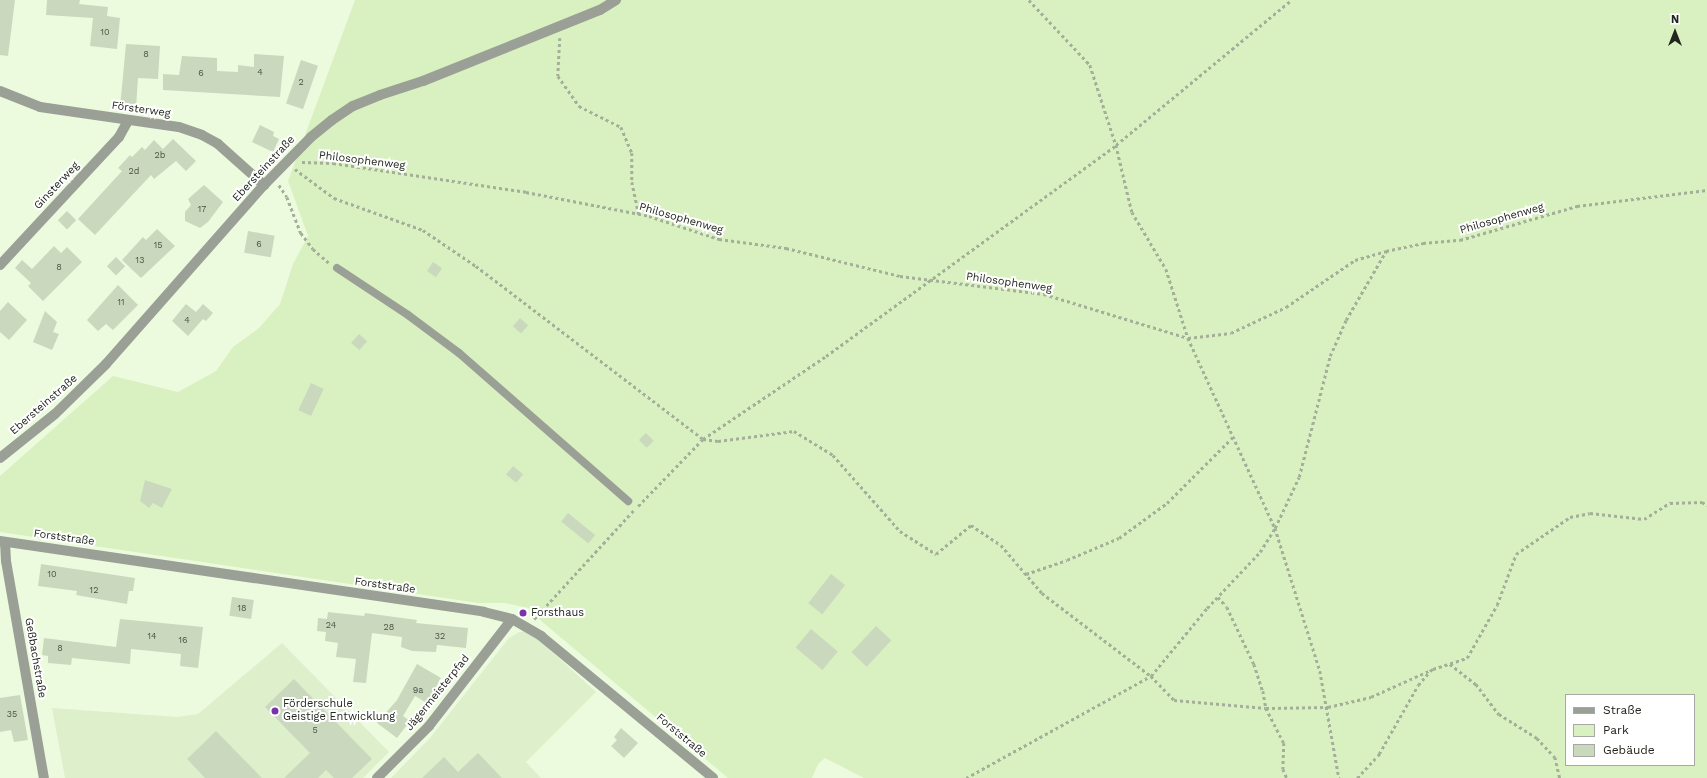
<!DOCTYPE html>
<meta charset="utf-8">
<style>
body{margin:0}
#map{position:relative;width:1707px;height:778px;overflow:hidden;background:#ecfbde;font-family:"Work Sans",sans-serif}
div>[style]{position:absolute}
.built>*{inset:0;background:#deefcc}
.green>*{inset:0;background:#d9f1c0}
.building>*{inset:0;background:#cad9bd;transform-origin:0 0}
.path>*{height:2.5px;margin-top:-1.25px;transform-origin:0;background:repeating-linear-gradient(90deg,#a3af98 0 3px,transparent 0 6px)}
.lane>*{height:8px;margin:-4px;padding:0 4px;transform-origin:4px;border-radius:4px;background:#9aa095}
.street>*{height:10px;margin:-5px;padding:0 5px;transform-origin:5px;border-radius:5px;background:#9aa095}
.dots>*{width:11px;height:11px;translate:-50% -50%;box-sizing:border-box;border:2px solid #fff;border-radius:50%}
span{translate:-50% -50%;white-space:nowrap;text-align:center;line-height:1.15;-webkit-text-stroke:4px #fff;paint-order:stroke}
.number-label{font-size:9px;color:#4c5445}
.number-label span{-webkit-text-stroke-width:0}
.street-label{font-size:11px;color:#22271d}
.poi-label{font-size:11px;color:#22271d}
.left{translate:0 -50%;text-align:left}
.legend{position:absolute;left:1565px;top:694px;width:130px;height:72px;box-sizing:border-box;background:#fff;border:1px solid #a7a9a5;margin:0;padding:5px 7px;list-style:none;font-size:12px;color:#22271d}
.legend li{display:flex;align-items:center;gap:8px;height:20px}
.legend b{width:20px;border:1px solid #a7a9a5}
.north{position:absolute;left:1655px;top:12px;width:40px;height:40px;-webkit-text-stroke:3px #fff;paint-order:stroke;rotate:0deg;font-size:11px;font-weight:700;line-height:16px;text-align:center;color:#22271d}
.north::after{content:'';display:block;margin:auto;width:14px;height:18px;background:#22271d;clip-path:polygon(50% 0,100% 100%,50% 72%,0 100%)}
</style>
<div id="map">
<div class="built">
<i style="clip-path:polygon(529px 631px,596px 692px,526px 762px,541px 778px,391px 778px,430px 738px,509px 638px,519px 632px)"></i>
<i style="clip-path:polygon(282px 643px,389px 752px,363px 778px,65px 778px,52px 708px,177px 717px,198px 714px)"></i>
</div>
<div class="green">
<i style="clip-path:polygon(evenodd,355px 0,1707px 0,1707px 778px,864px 778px,825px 758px,818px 764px,812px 778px,728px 778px,540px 620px,529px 608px,505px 603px,478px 603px,0 532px,0 476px,113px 376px,178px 392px,216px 371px,233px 347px,259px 328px,280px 304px,293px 264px,308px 236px,288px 181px,355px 0,1566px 695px,1694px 695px,1694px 765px,1566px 765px,1566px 695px)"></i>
</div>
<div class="building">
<i style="clip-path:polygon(0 0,15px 0,8px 56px,0 55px)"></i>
<i style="clip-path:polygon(47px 0,80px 0,79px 4px,108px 7px,107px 16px,120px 18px,117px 49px,90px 46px,93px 18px,46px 15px)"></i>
<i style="clip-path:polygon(126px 44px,160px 46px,158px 79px,138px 78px,136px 108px,120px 107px)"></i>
<i style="clip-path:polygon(254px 54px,284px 56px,280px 97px,163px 90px,163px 74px,179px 75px,182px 56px,217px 58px,217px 71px,238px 72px,238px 65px,254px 67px)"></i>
<i style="left:301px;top:60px;width:18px;height:46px;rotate:19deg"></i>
<i style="clip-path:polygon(260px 125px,274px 132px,273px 136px,279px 139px,273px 152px,252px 142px)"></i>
<i style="clip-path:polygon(173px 139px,196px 161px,186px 171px,176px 161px,154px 179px,151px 175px,95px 235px,78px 219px,122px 171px,118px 168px,130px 155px,132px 157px,142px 147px,145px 150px,154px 140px,163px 149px)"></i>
<i style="clip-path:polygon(204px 185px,223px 202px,208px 222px,200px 228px,185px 221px,185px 212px,191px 205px,188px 199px)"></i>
<i style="left:67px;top:211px;width:13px;height:13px;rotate:45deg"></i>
<i style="clip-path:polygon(157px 229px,175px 246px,141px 278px,122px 260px,143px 237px,146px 240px)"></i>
<i style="left:248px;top:231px;width:27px;height:22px;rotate:10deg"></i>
<i style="clip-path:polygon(54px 246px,61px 253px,67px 247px,82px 262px,43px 301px,28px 286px,31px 283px,15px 268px,22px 260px,32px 269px)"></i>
<i style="left:116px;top:257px;width:13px;height:13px;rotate:45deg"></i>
<i style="left:433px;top:262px;width:11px;height:11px;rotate:34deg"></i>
<i style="clip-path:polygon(118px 285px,138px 305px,113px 330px,106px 324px,98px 331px,87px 320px)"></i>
<i style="clip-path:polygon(8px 302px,27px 320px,9px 340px,0 332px,0 311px)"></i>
<i style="clip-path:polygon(186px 304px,196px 312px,203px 304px,213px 313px,206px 321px,203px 319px,188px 336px,172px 321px)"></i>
<i style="clip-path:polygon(45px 311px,57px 322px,53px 332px,59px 334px,52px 350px,33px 342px)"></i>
<i style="left:520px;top:318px;width:11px;height:11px;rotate:41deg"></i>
<i style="left:359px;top:334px;width:11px;height:12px;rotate:41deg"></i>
<i style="left:311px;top:383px;width:14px;height:30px;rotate:25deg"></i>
<i style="left:646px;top:433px;width:11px;height:10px;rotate:45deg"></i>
<i style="left:513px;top:466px;width:13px;height:11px;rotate:39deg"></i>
<i style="clip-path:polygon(145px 480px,172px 489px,162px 508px,153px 503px,149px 508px,140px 501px)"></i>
<i style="left:568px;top:513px;width:35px;height:11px;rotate:39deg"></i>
<i style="clip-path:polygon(41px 564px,135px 578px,133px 591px,129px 591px,127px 604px,76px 595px,77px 591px,38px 586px)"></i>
<i style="left:831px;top:574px;width:18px;height:37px;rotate:38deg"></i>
<i style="left:232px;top:597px;width:22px;height:19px;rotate:8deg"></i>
<i style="clip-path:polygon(328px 612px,364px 616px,365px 613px,417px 620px,416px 623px,468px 628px,466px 648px,437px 645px,436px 652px,412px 651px,401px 647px,402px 637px,372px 633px,366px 683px,353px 682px,356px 659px,336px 657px,338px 643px,325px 641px,326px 632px,317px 631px,318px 618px,327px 619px)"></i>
<i style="clip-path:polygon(120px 619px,203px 627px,198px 668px,180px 666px,181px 654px,131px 649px,130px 664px,72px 658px,71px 665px,48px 663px,48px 656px,42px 655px,44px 638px,116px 647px)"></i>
<i style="left:876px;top:626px;width:21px;height:36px;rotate:43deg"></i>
<i style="left:811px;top:629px;width:35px;height:24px;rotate:40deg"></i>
<i style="clip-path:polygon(417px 664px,441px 678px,427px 703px,415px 696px,403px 716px,410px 721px,397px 738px,377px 723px,397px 700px)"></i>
<i style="clip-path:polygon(294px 679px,372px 759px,352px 778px,334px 778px,326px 770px,318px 778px,284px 778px,310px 753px,265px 707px)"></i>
<i style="clip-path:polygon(20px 695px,28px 740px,14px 742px,11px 730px,0 732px,0 698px)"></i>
<i style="clip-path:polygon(621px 728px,638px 743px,624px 758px,611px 746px,617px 740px,614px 737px)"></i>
<i style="clip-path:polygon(216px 731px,262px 778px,205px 778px,187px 759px)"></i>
<i style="clip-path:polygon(478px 753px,502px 778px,422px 778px,444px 757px,458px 772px)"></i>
</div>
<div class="path">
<i style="left:1029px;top:0;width:89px;rotate:46.8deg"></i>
<i style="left:1090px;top:65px;width:84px;rotate:72deg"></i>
<i style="left:1116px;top:145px;width:69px;rotate:76.6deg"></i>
<i style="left:1132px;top:212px;width:66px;rotate:59.2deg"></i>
<i style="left:1166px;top:269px;width:72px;rotate:72.3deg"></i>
<i style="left:1188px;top:338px;width:209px;rotate:65.4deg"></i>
<i style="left:1275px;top:528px;width:150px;rotate:72.5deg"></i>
<i style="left:1320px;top:671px;width:109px;rotate:79.9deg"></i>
<i style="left:560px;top:38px;width:38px;rotate:93deg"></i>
<i style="left:558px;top:76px;width:37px;rotate:55deg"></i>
<i style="left:579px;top:106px;width:47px;rotate:26.6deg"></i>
<i style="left:621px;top:127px;width:28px;rotate:67deg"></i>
<i style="left:632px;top:153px;width:29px;rotate:90deg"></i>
<i style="left:632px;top:182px;width:33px;rotate:78deg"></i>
<i style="left:302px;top:162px;width:31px;rotate:2deg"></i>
<i style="left:333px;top:163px;width:195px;rotate:8.5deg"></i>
<i style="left:526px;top:192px;width:125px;rotate:11deg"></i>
<i style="left:649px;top:216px;width:74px;rotate:18.2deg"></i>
<i style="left:719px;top:239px;width:68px;rotate:7.7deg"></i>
<i style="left:786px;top:248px;width:117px;rotate:13.8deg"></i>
<i style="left:900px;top:276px;width:145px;rotate:7.1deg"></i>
<i style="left:1044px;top:294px;width:151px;rotate:17deg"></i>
<i style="left:1188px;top:338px;width:43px;rotate:-6.6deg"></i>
<i style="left:1231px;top:333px;width:61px;rotate:-25.3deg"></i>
<i style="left:1286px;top:307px;width:83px;rotate:-34.3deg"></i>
<i style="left:1355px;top:260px;width:32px;rotate:-16deg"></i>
<i style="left:1386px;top:251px;width:38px;rotate:-12deg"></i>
<i style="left:1423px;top:243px;width:37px;rotate:-5deg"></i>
<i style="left:1460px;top:240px;width:122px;rotate:-16.2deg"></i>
<i style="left:1577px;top:206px;width:131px;rotate:-7deg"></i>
<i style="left:295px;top:169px;width:49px;rotate:36.6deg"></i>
<i style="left:334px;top:198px;width:95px;rotate:19.8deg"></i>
<i style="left:423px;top:230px;width:64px;rotate:34.2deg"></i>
<i style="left:476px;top:266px;width:285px;rotate:37.3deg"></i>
<i style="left:703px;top:439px;width:15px;rotate:8deg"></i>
<i style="left:718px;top:441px;width:77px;rotate:-7.5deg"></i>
<i style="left:794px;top:431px;width:46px;rotate:31.6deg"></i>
<i style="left:833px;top:455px;width:101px;rotate:48.6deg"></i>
<i style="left:900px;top:531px;width:43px;rotate:32.6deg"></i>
<i style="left:936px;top:554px;width:45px;rotate:-39.6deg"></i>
<i style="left:971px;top:525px;width:36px;rotate:34deg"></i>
<i style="left:1001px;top:545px;width:63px;rotate:49.5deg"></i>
<i style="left:1042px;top:593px;width:137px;rotate:37.3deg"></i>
<i style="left:1151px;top:676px;width:33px;rotate:46deg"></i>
<i style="left:1174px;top:700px;width:92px;rotate:5deg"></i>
<i style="left:1266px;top:708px;width:62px;rotate:-0.9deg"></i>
<i style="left:1328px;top:707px;width:44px;rotate:-13.1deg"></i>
<i style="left:1371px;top:697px;width:68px;rotate:-24.3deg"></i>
<i style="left:1433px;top:669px;width:36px;rotate:-18deg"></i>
<i style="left:1467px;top:658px;width:61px;rotate:-60.5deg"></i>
<i style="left:1497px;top:605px;width:54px;rotate:-69.6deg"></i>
<i style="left:1516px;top:554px;width:65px;rotate:-34.4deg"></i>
<i style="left:1570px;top:517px;width:20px;rotate:-11deg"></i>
<i style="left:1590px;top:513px;width:54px;rotate:6.3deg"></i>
<i style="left:1644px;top:519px;width:31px;rotate:-32deg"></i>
<i style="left:1670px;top:503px;width:32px;rotate:-2deg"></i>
<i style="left:1702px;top:502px;width:6px;rotate:31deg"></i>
<i style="left:279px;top:185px;width:14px;rotate:56deg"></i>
<i style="left:287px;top:197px;width:39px;rotate:69deg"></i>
<i style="left:301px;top:233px;width:20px;rotate:53deg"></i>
<i style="left:313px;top:249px;width:21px;rotate:41deg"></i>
<i style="left:638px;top:506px;width:93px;rotate:-45.9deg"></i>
<i style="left:703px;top:439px;width:148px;rotate:-34deg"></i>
<i style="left:826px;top:356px;width:359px;rotate:-36deg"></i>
<i style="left:1116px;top:145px;width:227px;rotate:-39.6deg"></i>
<i style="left:1026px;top:574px;width:43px;rotate:-18.9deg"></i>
<i style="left:1067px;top:560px;width:56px;rotate:-22.9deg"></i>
<i style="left:1119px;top:538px;width:59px;rotate:-36.1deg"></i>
<i style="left:1167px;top:503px;width:93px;rotate:-45deg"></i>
<i style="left:1218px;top:597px;width:13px;rotate:48deg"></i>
<i style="left:1227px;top:607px;width:63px;rotate:64.7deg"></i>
<i style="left:1254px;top:664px;width:28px;rotate:72deg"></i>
<i style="left:1263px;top:691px;width:17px;rotate:80deg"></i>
<i style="left:1266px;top:708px;width:39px;rotate:63deg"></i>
<i style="left:1284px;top:743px;width:26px;rotate:92deg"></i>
<i style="left:1283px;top:769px;width:10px;rotate:66deg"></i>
<i style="left:534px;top:619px;width:147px;rotate:-47.5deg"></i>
<i style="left:1450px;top:664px;width:33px;rotate:38deg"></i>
<i style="left:1476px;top:684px;width:38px;rotate:53deg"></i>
<i style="left:1499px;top:714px;width:45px;rotate:32.3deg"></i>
<i style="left:1537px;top:738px;width:26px;rotate:47deg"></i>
<i style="left:1555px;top:757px;width:22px;rotate:77deg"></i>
<i style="left:966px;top:778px;width:211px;rotate:-28.9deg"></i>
<i style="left:1151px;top:676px;width:88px;rotate:-50.5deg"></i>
<i style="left:1207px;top:608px;width:77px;rotate:-46.6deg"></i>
<i style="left:1260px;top:552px;width:28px;rotate:-58deg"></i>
<i style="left:1275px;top:528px;width:56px;rotate:-64.8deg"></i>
<i style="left:1299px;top:477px;width:125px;rotate:-75.6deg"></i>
<i style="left:1330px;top:356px;width:39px;rotate:-66deg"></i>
<i style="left:1346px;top:320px;width:80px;rotate:-59.9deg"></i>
<i style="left:1357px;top:778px;width:33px;rotate:-47deg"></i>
<i style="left:1379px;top:754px;width:79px;rotate:-60.5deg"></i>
<i style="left:1418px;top:685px;width:20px;rotate:-49deg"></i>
</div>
<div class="lane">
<i style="left:337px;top:268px;width:85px;rotate:33.5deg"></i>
<i style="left:408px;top:315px;width:64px;rotate:36.7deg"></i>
<i style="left:459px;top:353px;width:225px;rotate:41.2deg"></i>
</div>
<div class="street">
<i style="left:0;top:91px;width:43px;rotate:21.8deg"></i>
<i style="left:40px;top:107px;width:140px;rotate:8.2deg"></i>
<i style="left:179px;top:127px;width:24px;rotate:19deg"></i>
<i style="left:202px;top:135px;width:18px;rotate:29deg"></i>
<i style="left:218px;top:144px;width:62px;rotate:41.7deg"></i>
<i style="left:0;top:265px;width:175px;rotate:-47.1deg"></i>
<i style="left:119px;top:137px;width:18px;rotate:-61deg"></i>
<i style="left:0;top:458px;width:70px;rotate:-38.7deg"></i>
<i style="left:55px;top:414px;width:71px;rotate:-44.4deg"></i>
<i style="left:106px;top:364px;width:239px;rotate:-48.6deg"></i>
<i style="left:264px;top:185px;width:67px;rotate:-45.6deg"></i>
<i style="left:311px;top:137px;width:27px;rotate:-39deg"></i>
<i style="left:332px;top:120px;width:25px;rotate:-34deg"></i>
<i style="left:353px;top:106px;width:29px;rotate:-22deg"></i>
<i style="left:380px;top:95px;width:45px;rotate:-18deg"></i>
<i style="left:423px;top:81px;width:191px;rotate:-21.9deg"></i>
<i style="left:600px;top:10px;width:19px;rotate:-32deg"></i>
<i style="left:0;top:541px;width:489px;rotate:8.3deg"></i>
<i style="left:484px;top:612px;width:29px;rotate:14deg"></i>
<i style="left:512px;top:619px;width:34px;rotate:30deg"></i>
<i style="left:541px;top:636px;width:223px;rotate:39.5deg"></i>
<i style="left:5px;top:542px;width:19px;rotate:87deg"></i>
<i style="left:6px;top:561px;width:220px;rotate:80.1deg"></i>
<i style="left:377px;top:778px;width:74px;rotate:-45deg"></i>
<i style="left:429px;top:726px;width:135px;rotate:-52.2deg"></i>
</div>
<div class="dots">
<i style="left:523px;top:613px;background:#7a33a6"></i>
<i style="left:275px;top:711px;background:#7a33a6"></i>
</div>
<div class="number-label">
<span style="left:105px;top:32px">10</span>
<span style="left:146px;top:54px">8</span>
<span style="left:260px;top:72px">4</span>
<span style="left:201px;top:73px">6</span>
<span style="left:301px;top:82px">2</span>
<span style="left:160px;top:155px">2b</span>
<span style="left:134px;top:171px">2d</span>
<span style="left:202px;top:209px">17</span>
<span style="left:259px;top:244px">6</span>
<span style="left:158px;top:245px">15</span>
<span style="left:140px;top:260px">13</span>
<span style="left:59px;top:267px">8</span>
<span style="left:121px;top:302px">11</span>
<span style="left:187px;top:320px">4</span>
<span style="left:52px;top:574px">10</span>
<span style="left:94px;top:590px">12</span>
<span style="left:242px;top:608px">18</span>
<span style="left:331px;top:625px">24</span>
<span style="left:389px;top:627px">28</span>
<span style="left:152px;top:636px">14</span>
<span style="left:440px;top:636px">32</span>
<span style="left:183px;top:640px">16</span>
<span style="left:60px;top:648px">8</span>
<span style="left:418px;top:690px">9a</span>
<span style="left:12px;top:714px">35</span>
<span style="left:315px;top:730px">5</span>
</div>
<div class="street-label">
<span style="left:141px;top:110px;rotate:8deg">Försterweg</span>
<span style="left:362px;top:161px;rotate:7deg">Philosophenweg</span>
<span style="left:264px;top:169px;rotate:-47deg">Ebersteinstraße</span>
<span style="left:57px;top:186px;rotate:-47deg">Ginsterweg</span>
<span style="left:681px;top:219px;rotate:16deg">Philosophenweg</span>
<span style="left:1502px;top:219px;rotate:-16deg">Philosophenweg</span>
<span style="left:1009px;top:283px;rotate:8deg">Philosophenweg</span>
<span style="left:44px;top:405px;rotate:-41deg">Ebersteinstraße</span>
<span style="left:64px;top:538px;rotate:8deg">Forststraße</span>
<span style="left:385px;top:586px;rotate:8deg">Forststraße</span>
<span style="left:35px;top:658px;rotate:80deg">Geßbachstraße</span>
<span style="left:438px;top:693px;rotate:-51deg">Jägermeisterpfad</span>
<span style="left:681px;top:736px;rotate:40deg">Forststraße</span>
</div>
<div class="poi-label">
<span class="left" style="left:531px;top:613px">Forsthaus</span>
<span class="left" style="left:283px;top:711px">Förderschule<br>Geistige Entwicklung</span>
</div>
<ul class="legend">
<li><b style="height:5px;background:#9aa095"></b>Straße</li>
<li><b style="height:11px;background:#d9f1c0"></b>Park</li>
<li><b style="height:11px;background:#cad9bd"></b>Gebäude</li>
</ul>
<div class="north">N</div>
</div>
